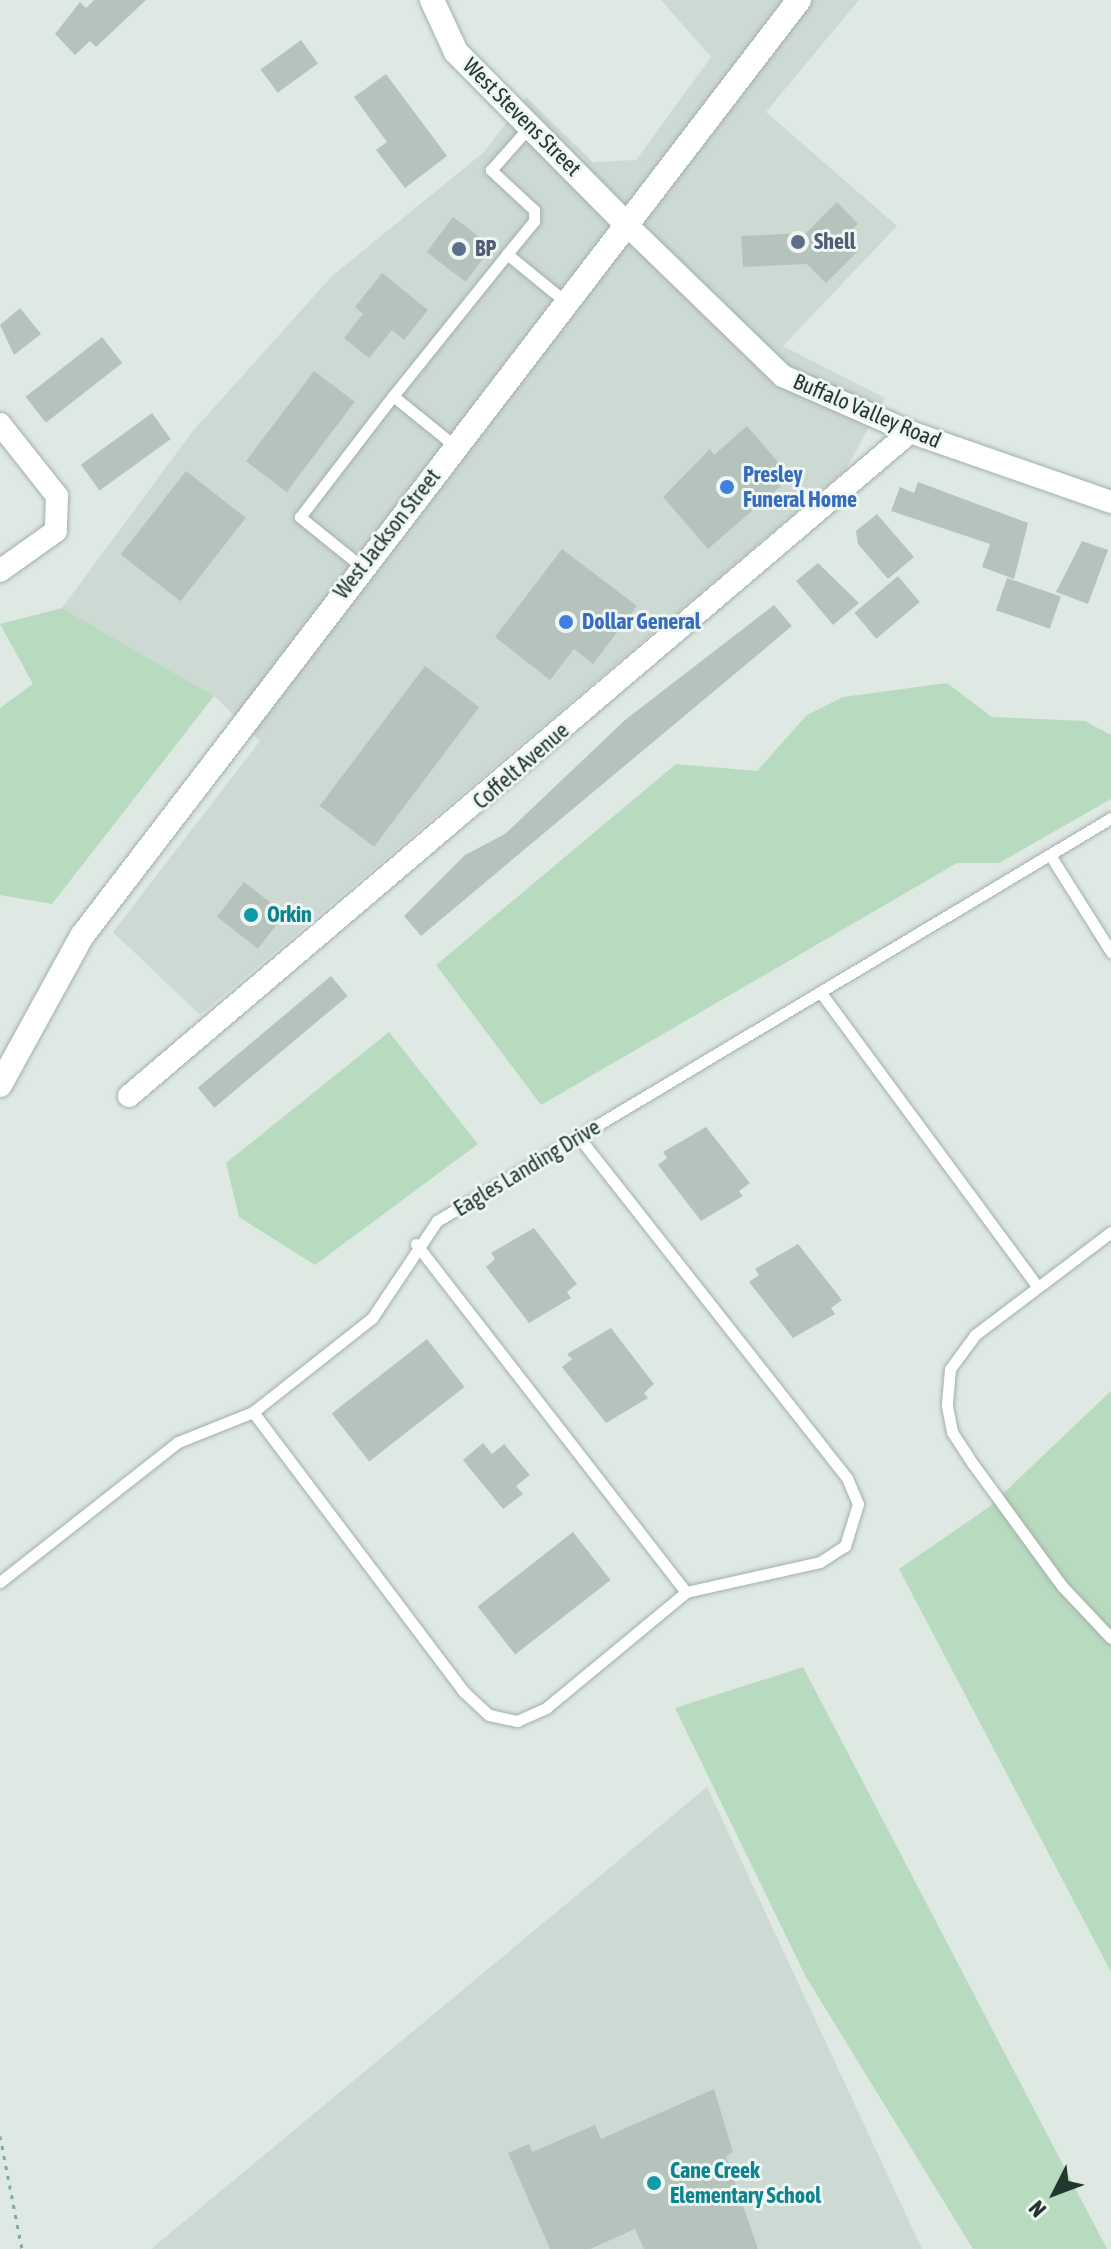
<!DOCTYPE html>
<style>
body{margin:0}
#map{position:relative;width:1111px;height:2249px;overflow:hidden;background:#dfe9e4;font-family:"Asap Condensed",sans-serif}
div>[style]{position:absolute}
.built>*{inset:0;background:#cdd9d3}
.green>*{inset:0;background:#b8dabf}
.building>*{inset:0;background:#b4c4bd;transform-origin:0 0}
.path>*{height:3px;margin-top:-1.5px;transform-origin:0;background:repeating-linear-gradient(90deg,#81ac9b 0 4px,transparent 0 10px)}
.roads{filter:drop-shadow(0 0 2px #a2b0aa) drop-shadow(0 0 2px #a2b0aa)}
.service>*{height:11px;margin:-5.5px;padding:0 5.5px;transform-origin:5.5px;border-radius:5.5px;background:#fff}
.minor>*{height:22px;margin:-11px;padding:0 11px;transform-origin:11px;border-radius:11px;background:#fff}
.tertiary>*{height:24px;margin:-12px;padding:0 12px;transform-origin:12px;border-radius:12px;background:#fff}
.dots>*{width:22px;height:22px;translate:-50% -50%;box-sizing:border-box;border:4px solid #eff6f2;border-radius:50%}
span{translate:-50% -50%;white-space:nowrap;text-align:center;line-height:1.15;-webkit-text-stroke:6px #eff6f2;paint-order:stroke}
.street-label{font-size:22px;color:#213830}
.service-label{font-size:22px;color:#4e5e75;font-weight:700}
.left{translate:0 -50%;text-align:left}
.shop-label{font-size:22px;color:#366cbe;font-weight:700}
.culture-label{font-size:22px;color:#0d838f;font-weight:700}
.north{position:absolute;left:1015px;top:2153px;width:80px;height:80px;-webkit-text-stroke:6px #eff6f2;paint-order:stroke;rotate:228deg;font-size:22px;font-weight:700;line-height:32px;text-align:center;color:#213830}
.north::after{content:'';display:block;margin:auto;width:28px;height:36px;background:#213830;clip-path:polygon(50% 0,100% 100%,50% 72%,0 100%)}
</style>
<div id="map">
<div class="built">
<i style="clip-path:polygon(661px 0,859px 0,766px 112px,897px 226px,783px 346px,885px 398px,845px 471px,200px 1015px,113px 932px,260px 741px,214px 696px,62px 608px,192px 432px,332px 276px,484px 152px,526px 97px,593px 162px,636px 160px,711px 57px)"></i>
<i style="clip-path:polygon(707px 1787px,922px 2249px,151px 2249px)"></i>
</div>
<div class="green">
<i style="clip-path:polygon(62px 608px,214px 696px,52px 904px,0 895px,0 708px,33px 684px,0 624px)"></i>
<i style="clip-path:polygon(947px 683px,992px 717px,1085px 721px,1111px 735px,1111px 799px,999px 863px,957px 863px,541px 1105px,436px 965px,676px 764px,757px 771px,807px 715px,843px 697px)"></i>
<i style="clip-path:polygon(389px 1032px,478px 1144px,315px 1265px,239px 1217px,226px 1163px)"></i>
<i style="clip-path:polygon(1111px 1391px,1111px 1972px,899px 1569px,989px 1507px)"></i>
<i style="clip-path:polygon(803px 1667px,1107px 2249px,973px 2249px,806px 1977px,675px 1708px)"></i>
</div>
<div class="building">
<i style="clip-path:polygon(94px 0,146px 0,96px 47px,90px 41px,75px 55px,55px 34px,80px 2px,86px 8px)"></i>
<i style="left:301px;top:40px;width:29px;height:50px;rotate:54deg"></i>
<i style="clip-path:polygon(386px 74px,447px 156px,405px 188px,376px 150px,387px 142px,354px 97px)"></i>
<i style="clip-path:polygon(837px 202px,858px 224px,847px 235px,861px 248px,826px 283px,807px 264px,743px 267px,741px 236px,806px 233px)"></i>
<i style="left:453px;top:217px;width:49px;height:44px;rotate:37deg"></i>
<i style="clip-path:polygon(382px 273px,428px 310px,404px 340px,392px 330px,369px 358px,344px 338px,363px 314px,355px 307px)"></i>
<i style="clip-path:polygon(20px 308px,41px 334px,14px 355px,0 325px)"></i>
<i style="left:102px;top:337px;width:33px;height:97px;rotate:52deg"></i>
<i style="left:314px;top:371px;width:51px;height:113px;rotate:37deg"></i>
<i style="left:152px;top:413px;width:32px;height:88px;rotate:54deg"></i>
<i style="clip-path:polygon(747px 426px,791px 477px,708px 549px,663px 497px,710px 449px,714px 455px)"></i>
<i style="left:186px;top:471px;width:76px;height:106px;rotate:38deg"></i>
<i style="clip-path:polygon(918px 482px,1028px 523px,1014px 579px,982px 567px,990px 544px,891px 511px,900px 487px,914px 493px)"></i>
<i style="clip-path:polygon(877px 514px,914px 557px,888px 579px,858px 544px,856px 531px)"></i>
<i style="clip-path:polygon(1082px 541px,1108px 550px,1088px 604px,1056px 592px)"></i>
<i style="clip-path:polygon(562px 549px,637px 606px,593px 664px,574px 649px,550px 680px,495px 637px)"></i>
<i style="clip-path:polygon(818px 563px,859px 603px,833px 625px,796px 581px)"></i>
<i style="left:898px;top:576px;width:34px;height:57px;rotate:50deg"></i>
<i style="left:1007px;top:578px;width:57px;height:34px;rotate:19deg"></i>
<i style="clip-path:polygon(774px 605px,792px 626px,421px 936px,404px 916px,465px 855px,505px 834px,625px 720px)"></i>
<i style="left:425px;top:666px;width:68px;height:175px;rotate:37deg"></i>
<i style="left:244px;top:882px;width:52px;height:44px;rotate:38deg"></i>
<i style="left:331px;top:976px;width:26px;height:174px;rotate:50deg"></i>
<i style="clip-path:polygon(706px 1127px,750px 1183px,739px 1191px,743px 1196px,701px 1221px,658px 1165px,667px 1158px,663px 1152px)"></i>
<i style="clip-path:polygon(534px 1228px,577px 1284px,567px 1292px,571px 1298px,529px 1323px,486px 1267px,495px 1259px,491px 1253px)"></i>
<i style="clip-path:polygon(798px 1244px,842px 1300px,831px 1308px,835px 1314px,793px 1338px,749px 1282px,759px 1275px,755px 1269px)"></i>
<i style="clip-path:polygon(611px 1328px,654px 1384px,644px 1393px,648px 1398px,606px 1423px,562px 1367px,572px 1359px,567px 1354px)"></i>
<i style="left:427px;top:1339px;width:61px;height:121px;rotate:52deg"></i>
<i style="clip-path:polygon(483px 1443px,492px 1454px,504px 1444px,530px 1475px,516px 1486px,523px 1494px,503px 1509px,463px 1460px)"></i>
<i style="left:573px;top:1532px;width:61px;height:121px;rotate:52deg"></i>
<i style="clip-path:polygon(714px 2089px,733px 2152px,726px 2156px,758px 2249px,644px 2249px,635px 2229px,590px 2249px,550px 2249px,508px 2153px,529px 2144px,532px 2152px,595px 2125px,601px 2139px)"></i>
</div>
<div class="path">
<i style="left:0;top:2136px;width:115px;rotate:79deg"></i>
</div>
<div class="roads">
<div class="service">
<i style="left:507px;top:254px;width:43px;rotate:-50.7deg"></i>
<i style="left:534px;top:221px;width:11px;rotate:-90deg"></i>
<i style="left:534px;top:210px;width:59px;rotate:-137.1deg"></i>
<i style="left:491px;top:170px;width:59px;rotate:-48.4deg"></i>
<i style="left:393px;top:396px;width:182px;rotate:-51.2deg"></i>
<i style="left:507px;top:254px;width:77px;rotate:39.2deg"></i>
<i style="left:362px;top:567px;width:80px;rotate:-141.1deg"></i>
<i style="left:300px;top:517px;width:153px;rotate:-52.5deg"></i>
<i style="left:393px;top:396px;width:80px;rotate:38.9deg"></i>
<i style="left:1050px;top:855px;width:115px;rotate:57.8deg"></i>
<i style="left:821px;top:993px;width:363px;rotate:53.6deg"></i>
<i style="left:1111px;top:1232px;width:171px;rotate:142.9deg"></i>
<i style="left:975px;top:1335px;width:42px;rotate:126.3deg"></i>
<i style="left:950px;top:1369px;width:37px;rotate:95deg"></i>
<i style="left:947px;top:1406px;width:26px;rotate:79deg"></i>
<i style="left:952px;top:1432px;width:38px;rotate:57deg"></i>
<i style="left:973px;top:1464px;width:151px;rotate:53.9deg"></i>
<i style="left:1062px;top:1586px;width:71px;rotate:46.7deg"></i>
<i style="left:416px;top:1244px;width:440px;rotate:52.2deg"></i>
<i style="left:253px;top:1412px;width:349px;rotate:53deg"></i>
<i style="left:463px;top:1691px;width:35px;rotate:43deg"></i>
<i style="left:489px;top:1715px;width:29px;rotate:12deg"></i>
<i style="left:517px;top:1721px;width:32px;rotate:-24deg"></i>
<i style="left:546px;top:1708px;width:182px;rotate:-39.6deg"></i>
<i style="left:686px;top:1592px;width:137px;rotate:-12.6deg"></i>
<i style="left:820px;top:1562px;width:30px;rotate:-33deg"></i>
<i style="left:845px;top:1546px;width:44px;rotate:-72.8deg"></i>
<i style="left:858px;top:1504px;width:28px;rotate:-113deg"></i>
<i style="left:847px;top:1478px;width:434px;rotate:-128.2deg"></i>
<i style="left:0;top:1582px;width:226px;rotate:-38.2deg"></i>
<i style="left:178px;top:1442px;width:81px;rotate:-21.8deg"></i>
<i style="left:253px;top:1412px;width:152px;rotate:-38.3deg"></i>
<i style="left:372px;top:1318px;width:117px;rotate:-56.2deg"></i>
<i style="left:437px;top:1221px;width:785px;rotate:-30.88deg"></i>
</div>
<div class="minor">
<i style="left:627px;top:225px;width:217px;rotate:44.1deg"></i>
<i style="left:783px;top:376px;width:139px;rotate:23.8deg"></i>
<i style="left:910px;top:432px;width:213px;rotate:19.2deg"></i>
<i style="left:0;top:424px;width:92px;rotate:51.6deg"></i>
<i style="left:57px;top:496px;width:35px;rotate:92deg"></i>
<i style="left:56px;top:531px;width:69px;rotate:144.5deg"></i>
<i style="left:129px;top:1096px;width:1025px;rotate:-40.37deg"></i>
</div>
<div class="tertiary">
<i style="left:432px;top:0;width:57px;rotate:65.2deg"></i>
<i style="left:456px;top:52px;width:243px;rotate:45.3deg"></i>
<i style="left:0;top:1085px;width:170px;rotate:-61.2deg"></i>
<i style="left:82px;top:936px;width:1179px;rotate:-52.55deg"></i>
</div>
</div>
<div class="dots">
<i style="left:798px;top:242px;background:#5c6f8a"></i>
<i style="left:459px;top:249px;background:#5c6f8a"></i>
<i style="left:727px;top:487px;background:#3f7fe0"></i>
<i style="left:566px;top:622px;background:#3f7fe0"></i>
<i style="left:251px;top:915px;background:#0f9aa8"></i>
<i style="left:654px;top:2183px;background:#0f9aa8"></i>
</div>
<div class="street-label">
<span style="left:522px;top:117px;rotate:45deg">West Stevens Street</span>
<span style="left:867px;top:411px;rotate:23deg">Buffalo Valley Road</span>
<span style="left:387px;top:534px;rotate:-52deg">West Jackson Street</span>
<span style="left:521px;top:766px;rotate:-41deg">Coffelt Avenue</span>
<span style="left:527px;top:1168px;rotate:-31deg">Eagles Landing Drive</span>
</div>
<div class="service-label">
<span class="left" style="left:814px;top:242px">Shell</span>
<span class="left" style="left:475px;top:249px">BP</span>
</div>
<div class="shop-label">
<span class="left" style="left:743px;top:487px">Presley<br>Funeral Home</span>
<span class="left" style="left:582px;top:622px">Dollar General</span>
</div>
<div class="culture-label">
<span class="left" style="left:267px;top:915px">Orkin</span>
<span class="left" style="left:670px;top:2183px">Cane Creek<br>Elementary School</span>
</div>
<div class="north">N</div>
</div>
